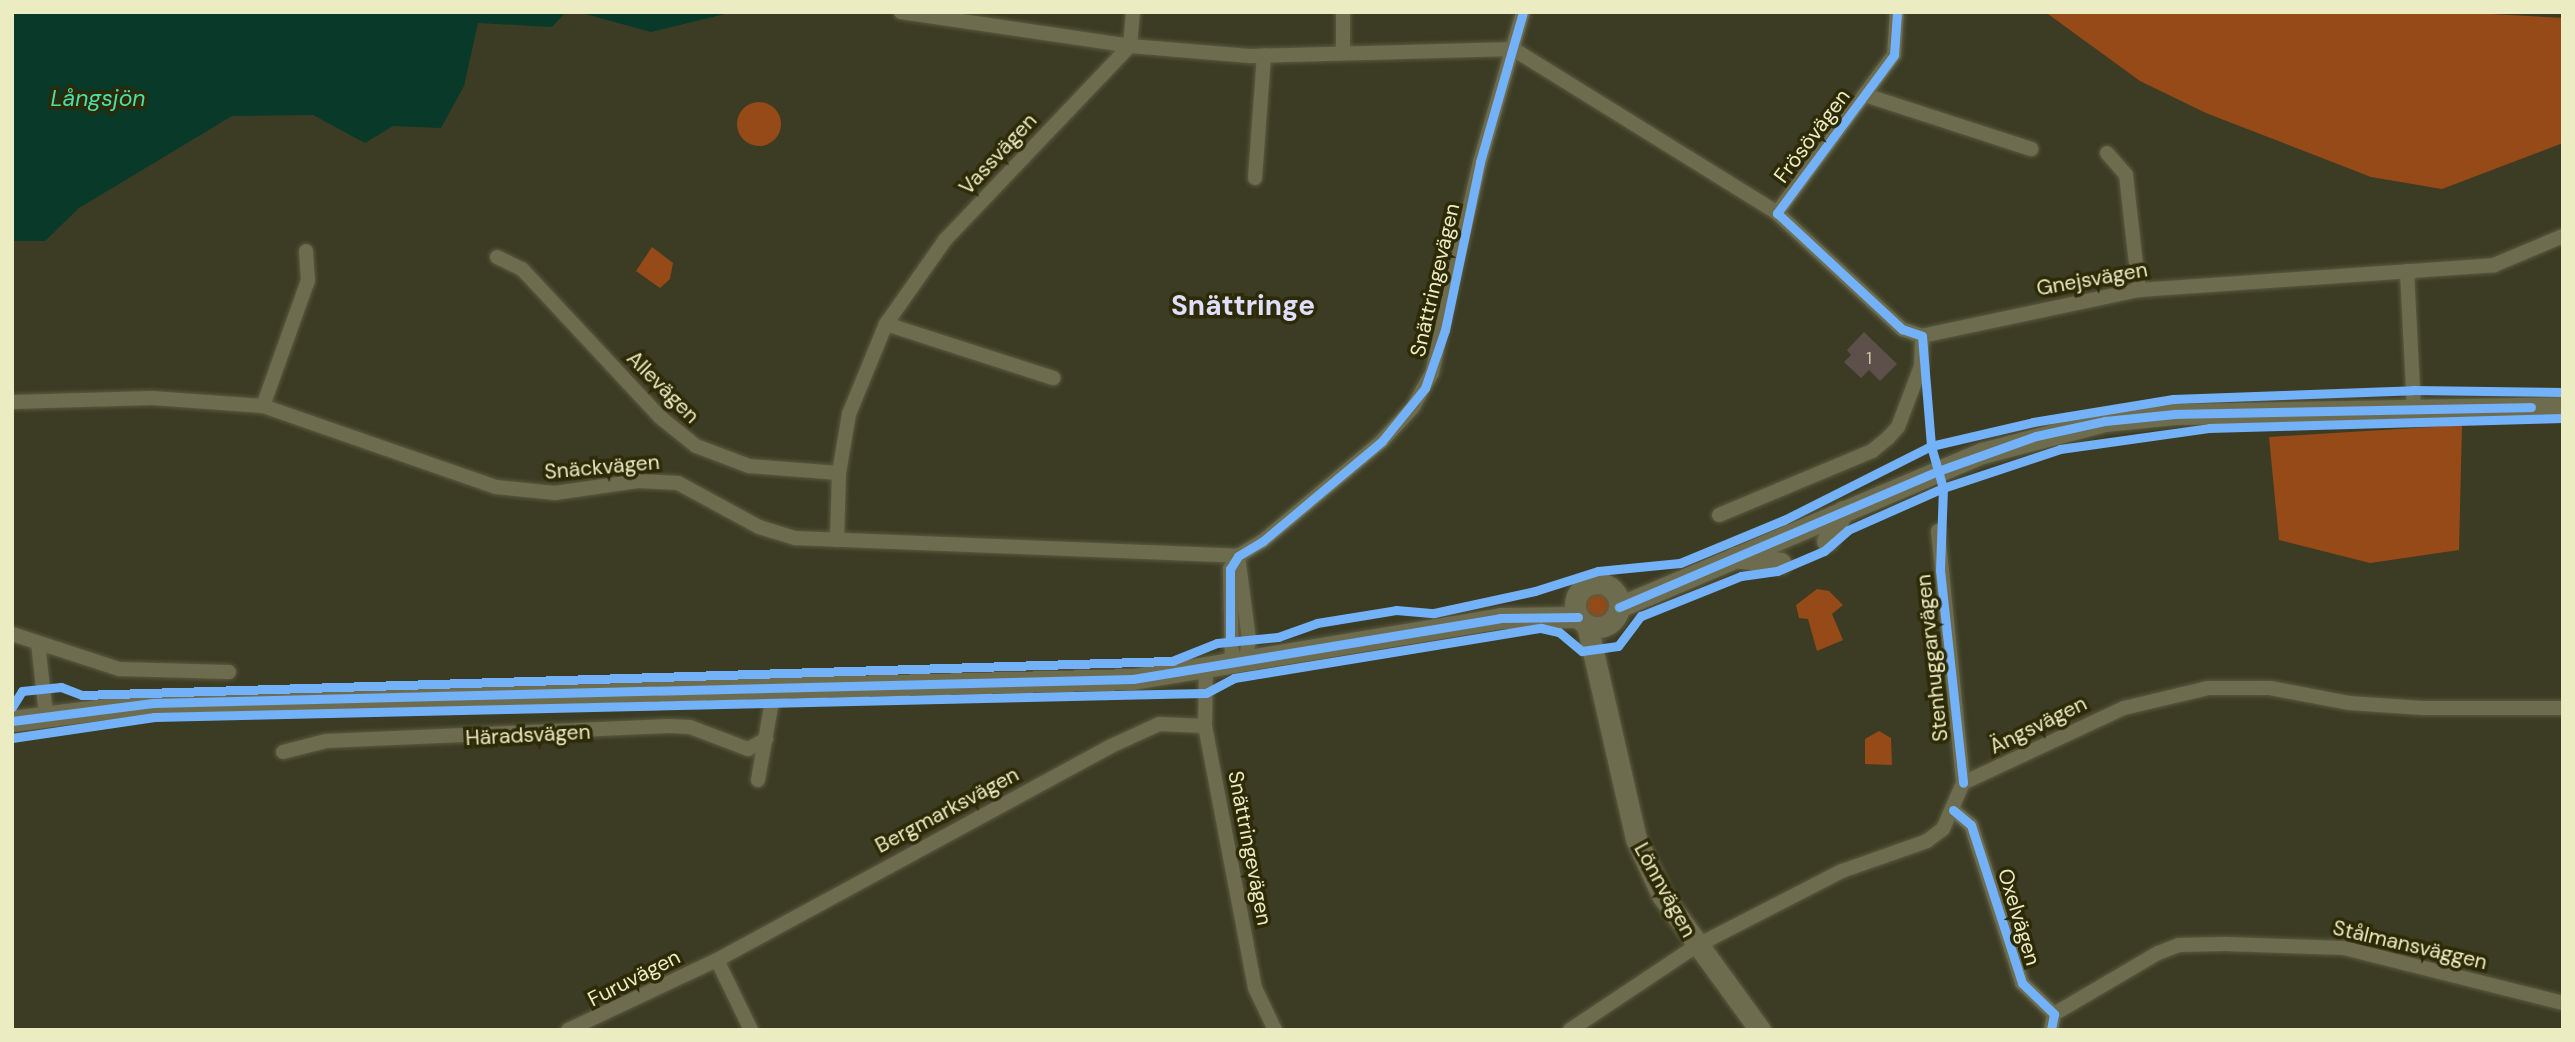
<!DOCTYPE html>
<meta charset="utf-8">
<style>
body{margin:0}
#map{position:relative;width:2575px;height:1042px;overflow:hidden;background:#3c3c24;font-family:"DM Sans",sans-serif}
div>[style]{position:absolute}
.green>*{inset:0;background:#964a17}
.round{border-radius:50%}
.water>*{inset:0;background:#083929}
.building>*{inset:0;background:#5d504a}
.roads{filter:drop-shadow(0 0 2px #5a5a41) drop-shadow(0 0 2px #5a5a41)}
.street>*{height:14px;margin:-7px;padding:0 7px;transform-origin:7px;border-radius:7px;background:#6d6c4f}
.secondary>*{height:21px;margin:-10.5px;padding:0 10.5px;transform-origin:10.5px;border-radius:10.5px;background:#6d6c4f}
.secondary>.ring{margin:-10.5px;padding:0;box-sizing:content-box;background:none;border:21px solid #6d6c4f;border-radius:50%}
.cycleway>*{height:9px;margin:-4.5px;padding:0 4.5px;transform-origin:4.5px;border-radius:4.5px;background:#73b2f8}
span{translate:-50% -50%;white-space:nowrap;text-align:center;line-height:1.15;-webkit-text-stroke:7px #2d2b07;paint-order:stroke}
.number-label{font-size:18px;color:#c8c5a5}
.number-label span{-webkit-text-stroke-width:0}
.street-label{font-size:21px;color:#ececc3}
.water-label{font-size:23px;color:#48dfae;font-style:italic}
.district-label{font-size:28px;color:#dfdefc;font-weight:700}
.frame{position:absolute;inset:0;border:14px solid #ececc3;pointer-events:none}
</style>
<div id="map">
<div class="green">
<i style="clip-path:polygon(2455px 12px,2563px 18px,2563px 143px,2442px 189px,2371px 177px,2206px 113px,2140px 81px,2048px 14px)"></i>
<i class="round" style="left:737px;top:102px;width:44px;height:44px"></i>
<i style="clip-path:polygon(652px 247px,673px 263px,670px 279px,660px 288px,636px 271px)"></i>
<i style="clip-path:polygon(2462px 425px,2459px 550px,2370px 563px,2279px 540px,2269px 437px)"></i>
<i class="round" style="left:1580px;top:588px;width:34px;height:34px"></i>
<i style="clip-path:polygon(1817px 589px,1829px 591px,1843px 605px,1832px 614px,1843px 640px,1817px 651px,1808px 619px,1799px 618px,1796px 605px)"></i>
<i style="clip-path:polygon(1879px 731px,1891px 738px,1892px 765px,1865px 764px,1865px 739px)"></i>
</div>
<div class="water">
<i style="clip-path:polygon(12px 12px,566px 12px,552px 27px,478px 23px,464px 86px,441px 128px,393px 126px,365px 143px,313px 115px,232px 116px,79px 208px,45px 241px,12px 241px)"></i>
<i style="clip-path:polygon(578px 12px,733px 12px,651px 32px)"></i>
</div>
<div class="building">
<i style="clip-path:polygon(1864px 332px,1897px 364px,1880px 381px,1869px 370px,1861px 378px,1844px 362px,1851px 355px,1847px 350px)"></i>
</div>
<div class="roads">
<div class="street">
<i style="left:901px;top:12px;width:232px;rotate:8.4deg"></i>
<i style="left:1130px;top:46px;width:120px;rotate:4.8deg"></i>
<i style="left:1250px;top:56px;width:263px;rotate:-1.5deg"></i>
<i style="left:1513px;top:49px;width:311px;rotate:31.8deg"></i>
<i style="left:1777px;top:213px;width:171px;rotate:42.9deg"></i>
<i style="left:1902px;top:329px;width:21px;rotate:19deg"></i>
<i style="left:1922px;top:336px;width:222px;rotate:-12deg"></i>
<i style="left:2139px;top:290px;width:356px;rotate:-4deg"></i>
<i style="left:2494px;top:265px;width:75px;rotate:-22.8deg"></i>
<i style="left:1343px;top:52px;width:40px;rotate:-90deg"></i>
<i style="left:1865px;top:95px;width:175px;rotate:18deg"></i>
<i style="left:2107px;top:153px;width:29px;rotate:49deg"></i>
<i style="left:2126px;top:175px;width:116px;rotate:83.6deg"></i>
<i style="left:1255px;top:178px;width:123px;rotate:-85.8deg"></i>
<i style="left:1777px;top:213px;width:197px;rotate:-53.5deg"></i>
<i style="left:1894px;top:55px;width:43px;rotate:-86deg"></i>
<i style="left:497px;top:257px;width:28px;rotate:26deg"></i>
<i style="left:522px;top:269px;width:202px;rotate:47deg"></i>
<i style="left:660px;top:417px;width:46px;rotate:38.9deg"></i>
<i style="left:696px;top:446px;width:57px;rotate:20.7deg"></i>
<i style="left:749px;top:466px;width:90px;rotate:4.4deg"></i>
<i style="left:2407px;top:271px;width:137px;rotate:87.1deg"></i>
<i style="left:886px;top:324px;width:176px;rotate:17.9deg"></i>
<i style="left:12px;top:402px;width:140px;rotate:-1.6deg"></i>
<i style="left:152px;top:398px;width:111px;rotate:4.1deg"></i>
<i style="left:263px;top:406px;width:247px;rotate:19.2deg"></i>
<i style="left:496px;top:487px;width:59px;rotate:5.8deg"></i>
<i style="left:555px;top:493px;width:84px;rotate:-8.2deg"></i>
<i style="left:638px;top:481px;width:40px;rotate:2.9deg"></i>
<i style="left:678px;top:483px;width:92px;rotate:28.5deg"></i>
<i style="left:759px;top:527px;width:38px;rotate:17deg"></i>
<i style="left:795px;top:538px;width:443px;rotate:2.3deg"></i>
<i style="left:263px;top:406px;width:134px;rotate:-70.3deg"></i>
<i style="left:308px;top:280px;width:29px;rotate:-94deg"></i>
<i style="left:1719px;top:515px;width:166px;rotate:-22.7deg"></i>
<i style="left:1872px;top:451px;width:21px;rotate:-39deg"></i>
<i style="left:1888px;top:438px;width:15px;rotate:-48deg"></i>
<i style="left:1898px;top:427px;width:65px;rotate:-69.3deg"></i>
<i style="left:1921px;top:366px;width:30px;rotate:-88deg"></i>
<i style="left:1938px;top:531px;width:253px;rotate:84.3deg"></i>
<i style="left:837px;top:540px;width:67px;rotate:-88.3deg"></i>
<i style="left:839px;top:473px;width:60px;rotate:-80.4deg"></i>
<i style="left:849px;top:414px;width:97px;rotate:-67.7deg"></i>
<i style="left:886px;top:324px;width:103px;rotate:-54.9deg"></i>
<i style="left:945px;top:240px;width:268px;rotate:-46.4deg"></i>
<i style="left:1130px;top:46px;width:34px;rotate:-85deg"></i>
<i style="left:1238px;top:556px;width:84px;rotate:82.5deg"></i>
<i style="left:1249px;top:639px;width:22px;rotate:98deg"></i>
<i style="left:12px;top:634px;width:113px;rotate:18.1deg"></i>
<i style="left:119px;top:669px;width:110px;rotate:1.6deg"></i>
<i style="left:38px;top:643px;width:71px;rotate:83.6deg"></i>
<i style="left:1232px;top:664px;width:95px;rotate:-91.2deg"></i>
<i style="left:1230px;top:569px;width:15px;rotate:-58deg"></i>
<i style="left:1238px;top:556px;width:29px;rotate:-31deg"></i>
<i style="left:1263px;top:541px;width:155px;rotate:-40deg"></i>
<i style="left:1382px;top:441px;width:46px;rotate:-47.6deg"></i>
<i style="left:1413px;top:407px;width:39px;rotate:-61deg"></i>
<i style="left:1432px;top:373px;width:216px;rotate:-77.2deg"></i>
<i style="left:1480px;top:162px;width:156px;rotate:-74deg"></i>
<i style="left:1206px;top:669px;width:57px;rotate:91deg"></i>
<i style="left:1205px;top:726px;width:267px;rotate:79.2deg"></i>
<i style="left:1255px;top:988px;width:47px;rotate:64.5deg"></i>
<i style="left:283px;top:752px;width:44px;rotate:-14.3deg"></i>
<i style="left:326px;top:741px;width:343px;rotate:-2.5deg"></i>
<i style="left:669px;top:726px;width:21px;rotate:3deg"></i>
<i style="left:690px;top:727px;width:62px;rotate:20.8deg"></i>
<i style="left:748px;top:749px;width:21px;rotate:-29deg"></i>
<i style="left:758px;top:780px;width:91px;rotate:-79.9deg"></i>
<i style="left:1953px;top:810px;width:23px;rotate:40deg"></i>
<i style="left:1971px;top:825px;width:166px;rotate:72.1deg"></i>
<i style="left:2022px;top:983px;width:45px;rotate:44.1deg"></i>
<i style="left:2054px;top:1014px;width:16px;rotate:101deg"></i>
<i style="left:717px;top:960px;width:78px;rotate:64.1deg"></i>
<i style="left:2054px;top:1014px;width:121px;rotate:-30.4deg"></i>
<i style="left:2158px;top:953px;width:22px;rotate:-21deg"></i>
<i style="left:2179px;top:945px;width:46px;rotate:-1.2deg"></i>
<i style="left:2225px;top:944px;width:119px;rotate:1.9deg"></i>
<i style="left:2344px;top:948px;width:226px;rotate:14.1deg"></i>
<i style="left:568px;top:1030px;width:165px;rotate:-25.2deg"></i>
<i style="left:717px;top:960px;width:446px;rotate:-28.5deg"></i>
<i style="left:1109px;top:747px;width:55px;rotate:-24.7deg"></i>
<i style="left:1159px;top:724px;width:46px;rotate:2.5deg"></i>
<i style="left:1570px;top:1030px;width:151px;rotate:-33.7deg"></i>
<i style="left:1696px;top:946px;width:164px;rotate:-27.2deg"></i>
<i style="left:1842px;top:871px;width:90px;rotate:-19.4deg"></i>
<i style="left:1927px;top:841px;width:20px;rotate:-37deg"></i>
<i style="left:1943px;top:829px;width:50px;rotate:-66.5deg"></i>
<i style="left:1963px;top:783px;width:178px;rotate:-25deg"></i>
<i style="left:2124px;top:708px;width:86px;rotate:-13.4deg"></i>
<i style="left:2208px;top:688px;width:62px"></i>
<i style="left:2270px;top:688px;width:80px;rotate:10.8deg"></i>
<i style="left:2349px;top:703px;width:74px;rotate:3.9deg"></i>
<i style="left:2423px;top:708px;width:140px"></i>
</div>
<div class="secondary">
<i style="left:1827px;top:541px;width:34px;rotate:-62deg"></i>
<i style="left:1735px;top:557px;width:46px;rotate:7.4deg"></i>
<i class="ring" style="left:1575px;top:583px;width:23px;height:23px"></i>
<i style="left:1619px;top:607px;width:394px;rotate:-23deg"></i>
<i style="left:1982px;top:453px;width:127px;rotate:-14.6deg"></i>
<i style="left:2105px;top:421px;width:70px;rotate:-5.7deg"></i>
<i style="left:2175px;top:414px;width:388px;rotate:-1deg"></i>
<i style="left:1587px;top:625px;width:220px;rotate:77.1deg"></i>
<i style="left:1636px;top:839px;width:62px;rotate:65.1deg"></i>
<i style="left:1662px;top:895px;width:167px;rotate:54deg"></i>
<i style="left:12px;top:721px;width:142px;rotate:-7.3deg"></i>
<i style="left:153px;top:703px;width:980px;rotate:-1.4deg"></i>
<i style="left:1133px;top:679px;width:372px;rotate:-9.4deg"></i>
<i style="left:1500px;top:618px;width:78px;rotate:-0.7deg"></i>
</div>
</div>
<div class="cycleway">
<i style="left:1897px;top:12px;width:43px;rotate:94deg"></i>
<i style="left:1894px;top:55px;width:197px;rotate:126.5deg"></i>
<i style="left:1777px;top:213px;width:171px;rotate:42.9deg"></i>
<i style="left:1902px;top:329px;width:21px;rotate:19deg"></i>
<i style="left:1922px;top:336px;width:110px;rotate:85.3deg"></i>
<i style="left:1931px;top:446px;width:44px;rotate:74.1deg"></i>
<i style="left:1943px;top:488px;width:82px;rotate:92.1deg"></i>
<i style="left:1940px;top:570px;width:214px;rotate:83.8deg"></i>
<i style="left:1619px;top:607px;width:347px;rotate:-23.1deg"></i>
<i style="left:1938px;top:471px;width:104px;rotate:-19.7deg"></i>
<i style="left:2036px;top:436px;width:71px;rotate:-12.3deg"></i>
<i style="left:2105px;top:421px;width:70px;rotate:-5.7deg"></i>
<i style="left:2175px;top:414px;width:356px;rotate:-1.1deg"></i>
<i style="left:1230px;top:641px;width:72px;rotate:-90deg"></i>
<i style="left:1230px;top:569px;width:15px;rotate:-58deg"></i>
<i style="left:1238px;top:556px;width:29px;rotate:-31deg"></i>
<i style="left:1263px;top:541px;width:155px;rotate:-40deg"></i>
<i style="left:1382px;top:441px;width:68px;rotate:-50.9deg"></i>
<i style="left:1425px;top:388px;width:61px;rotate:-71deg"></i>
<i style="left:1445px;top:330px;width:172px;rotate:-78.2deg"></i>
<i style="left:1480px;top:162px;width:156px;rotate:-74deg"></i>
<i style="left:12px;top:707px;width:19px;rotate:-58deg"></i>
<i style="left:22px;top:691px;width:39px;rotate:-6deg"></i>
<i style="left:61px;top:687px;width:22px;rotate:21deg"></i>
<i style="left:82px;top:695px;width:1091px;rotate:-1.79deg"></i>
<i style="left:1172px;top:661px;width:48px;rotate:-21.8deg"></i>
<i style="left:1217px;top:643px;width:61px;rotate:-5.6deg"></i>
<i style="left:1278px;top:637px;width:41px;rotate:-19.7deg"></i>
<i style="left:1317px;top:623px;width:80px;rotate:-9.3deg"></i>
<i style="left:1396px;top:610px;width:38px;rotate:5deg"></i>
<i style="left:1434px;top:613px;width:103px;rotate:-12.3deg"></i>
<i style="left:1535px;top:591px;width:66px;rotate:-17.6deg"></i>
<i style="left:1598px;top:571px;width:82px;rotate:-5.6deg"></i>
<i style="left:1680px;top:563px;width:113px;rotate:-22.5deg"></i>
<i style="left:1784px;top:520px;width:165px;rotate:-26.7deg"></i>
<i style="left:1931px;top:446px;width:105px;rotate:-13.2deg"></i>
<i style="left:2033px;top:422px;width:142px;rotate:-9.3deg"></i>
<i style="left:2173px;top:399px;width:240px;rotate:-2.1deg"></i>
<i style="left:2413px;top:390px;width:150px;rotate:0.8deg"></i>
<i style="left:12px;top:721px;width:142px;rotate:-7.3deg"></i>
<i style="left:153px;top:703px;width:980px;rotate:-1.4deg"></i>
<i style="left:1133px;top:679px;width:372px;rotate:-9.4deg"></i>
<i style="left:1500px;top:618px;width:78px;rotate:-0.7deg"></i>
<i style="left:12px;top:738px;width:144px;rotate:-8.4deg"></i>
<i style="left:154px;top:717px;width:1052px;rotate:-1.31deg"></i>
<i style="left:1206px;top:693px;width:32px;rotate:-28deg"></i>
<i style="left:1234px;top:678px;width:311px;rotate:-9.3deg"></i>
<i style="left:1541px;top:628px;width:18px;rotate:13deg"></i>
<i style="left:1559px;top:632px;width:30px;rotate:40deg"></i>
<i style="left:1582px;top:651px;width:36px;rotate:-8deg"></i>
<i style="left:1618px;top:646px;width:38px;rotate:-53deg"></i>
<i style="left:1641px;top:616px;width:108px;rotate:-21.8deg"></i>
<i style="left:1741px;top:576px;width:36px;rotate:-8deg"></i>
<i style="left:1777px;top:571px;width:51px;rotate:-23.1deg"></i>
<i style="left:1824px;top:551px;width:32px;rotate:-41deg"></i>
<i style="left:1848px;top:530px;width:104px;rotate:-23.9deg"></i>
<i style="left:1943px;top:488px;width:123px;rotate:-18.4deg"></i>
<i style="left:2060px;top:449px;width:150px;rotate:-8deg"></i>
<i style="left:2209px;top:428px;width:354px;rotate:-1.6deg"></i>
<i style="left:1953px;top:810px;width:23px;rotate:40deg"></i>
<i style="left:1971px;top:825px;width:166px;rotate:72.1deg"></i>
<i style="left:2022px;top:983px;width:45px;rotate:44.1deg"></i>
<i style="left:2054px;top:1014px;width:16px;rotate:101deg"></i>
</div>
<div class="number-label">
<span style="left:1869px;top:358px">1</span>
</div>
<div class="street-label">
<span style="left:1812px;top:136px;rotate:-53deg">Frösövägen</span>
<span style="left:998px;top:154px;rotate:-47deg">Vassvägen</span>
<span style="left:2092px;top:279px;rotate:-10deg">Gnejsvägen</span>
<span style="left:1435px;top:280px;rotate:-77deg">Snättringevägen</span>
<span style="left:663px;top:387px;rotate:45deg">Allevägen</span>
<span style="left:602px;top:467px;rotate:-5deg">Snäckvägen</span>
<span style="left:1932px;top:658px;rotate:-96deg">Stenhuggarvägen</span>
<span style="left:2038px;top:725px;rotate:-26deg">Ängsvägen</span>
<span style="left:528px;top:735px;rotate:-3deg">Häradsvägen</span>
<span style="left:947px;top:810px;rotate:-28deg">Bergmarksvägen</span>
<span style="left:1250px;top:848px;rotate:79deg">Snättringevägen</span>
<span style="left:1665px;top:890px;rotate:61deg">Lönnvägen</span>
<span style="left:2019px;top:917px;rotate:73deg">Oxelvägen</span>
<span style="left:2410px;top:945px;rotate:13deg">Stålmansväggen</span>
<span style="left:634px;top:978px;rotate:-27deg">Furuvägen</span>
</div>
<div class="water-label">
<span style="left:98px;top:98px">Långsjön</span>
</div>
<div class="district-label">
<span style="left:1243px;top:306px">Snättringe</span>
</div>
<div class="frame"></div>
</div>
